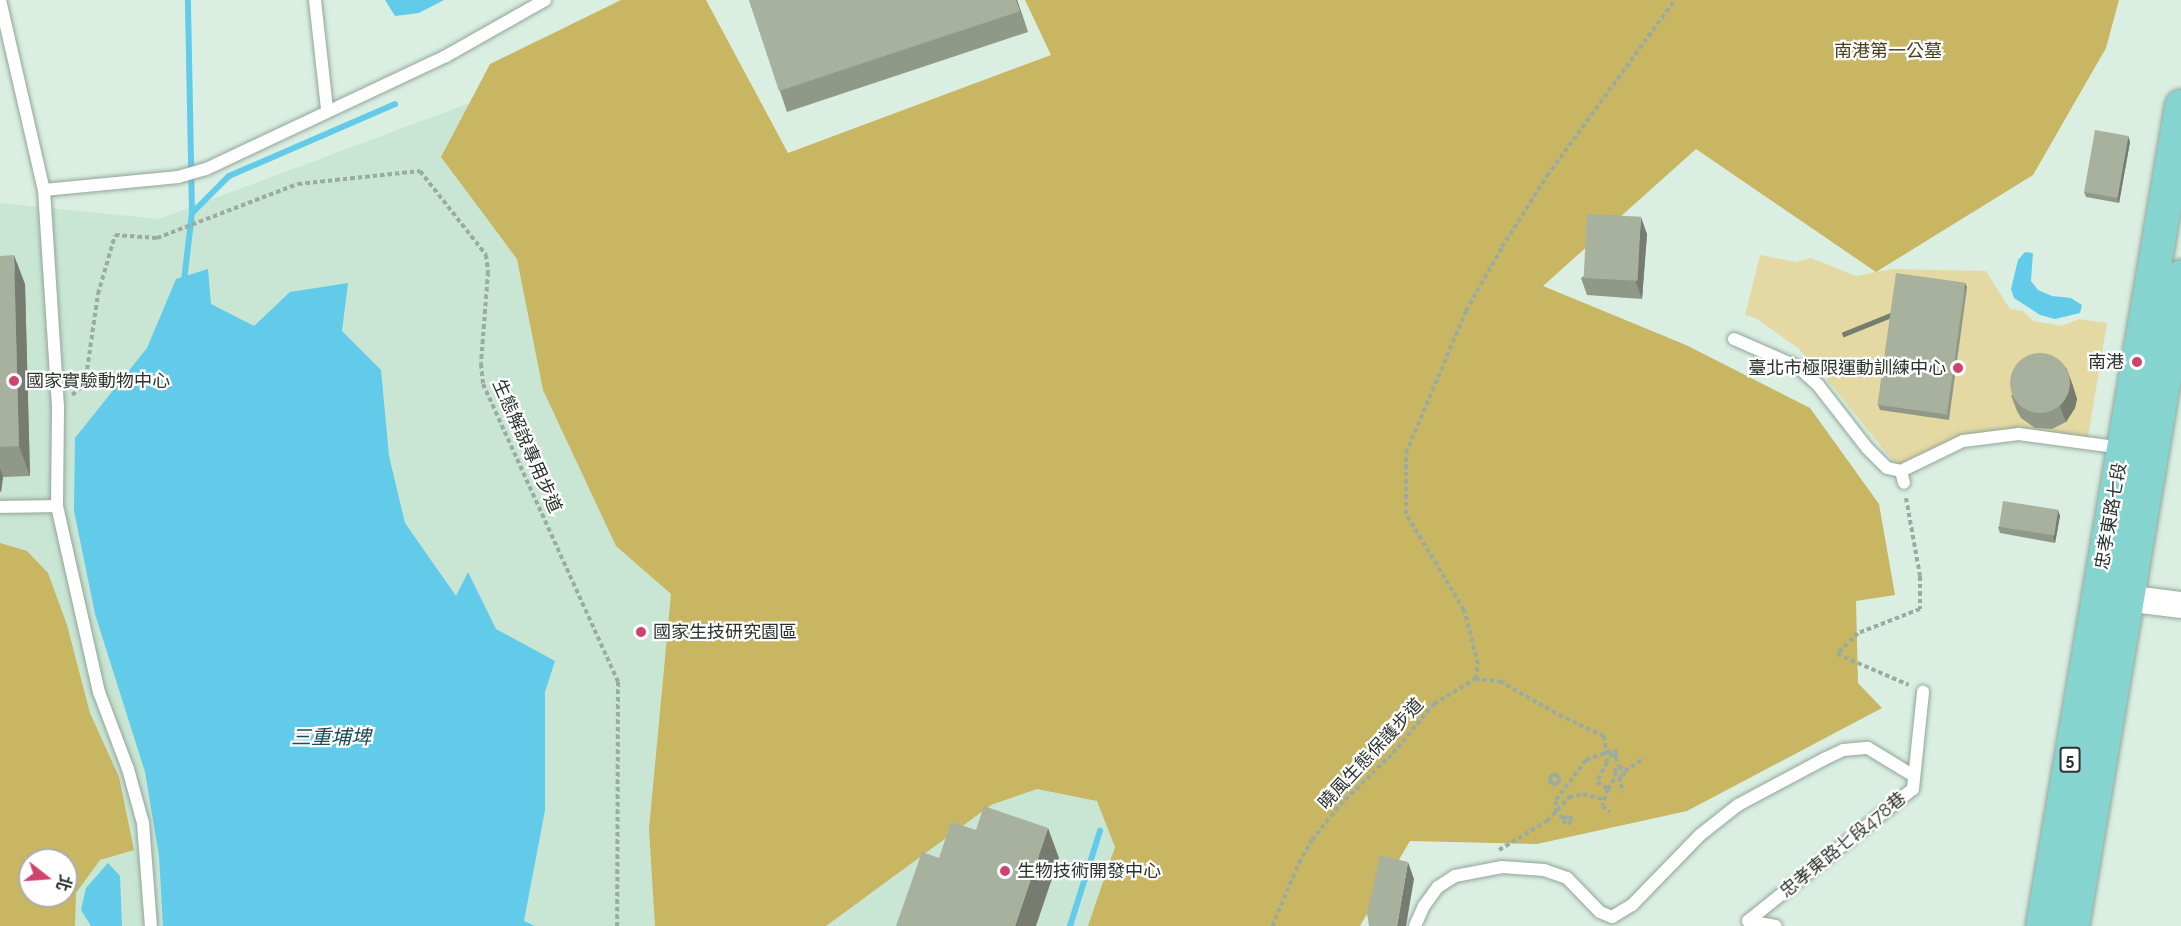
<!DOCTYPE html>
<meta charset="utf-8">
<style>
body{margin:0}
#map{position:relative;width:2181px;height:926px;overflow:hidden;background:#daefe2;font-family:Raleway,"Noto Sans TC",sans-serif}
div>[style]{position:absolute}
.built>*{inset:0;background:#c9e5d4}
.green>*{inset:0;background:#e4d9a2}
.forest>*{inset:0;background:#c8b663}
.water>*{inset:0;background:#62cbea}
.stream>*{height:6px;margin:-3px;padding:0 3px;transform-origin:3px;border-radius:3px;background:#62cbea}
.path>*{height:4px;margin-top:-2px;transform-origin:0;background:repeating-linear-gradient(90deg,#9aaba1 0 4.5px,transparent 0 7.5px)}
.path>.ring{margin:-2px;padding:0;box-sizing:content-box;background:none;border:4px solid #9aaba1;border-radius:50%}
.roads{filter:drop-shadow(0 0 2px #92a599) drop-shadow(0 0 2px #92a599)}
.lane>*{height:12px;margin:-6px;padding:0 6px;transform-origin:6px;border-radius:6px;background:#fff}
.street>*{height:26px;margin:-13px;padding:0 13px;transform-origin:13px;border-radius:13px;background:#fff}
.primary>*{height:33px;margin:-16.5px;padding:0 16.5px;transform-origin:16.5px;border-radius:16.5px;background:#86d4d0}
.wall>*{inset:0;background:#909888}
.shaded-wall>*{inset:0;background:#767c6f;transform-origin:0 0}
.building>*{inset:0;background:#a8b19e;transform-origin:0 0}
.round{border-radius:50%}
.dots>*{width:16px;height:16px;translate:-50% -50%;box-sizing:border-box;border:3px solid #fff;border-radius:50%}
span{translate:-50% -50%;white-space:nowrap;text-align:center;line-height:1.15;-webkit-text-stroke:4.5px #fff;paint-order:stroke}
.shield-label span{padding:2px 4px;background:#fff;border:2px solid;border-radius:4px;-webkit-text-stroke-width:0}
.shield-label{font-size:16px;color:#2b332e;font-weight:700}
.park-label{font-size:18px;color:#48411c}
.poi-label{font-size:18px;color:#2b332e}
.right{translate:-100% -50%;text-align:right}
.left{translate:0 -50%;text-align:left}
.street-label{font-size:18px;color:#2b332e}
.water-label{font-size:20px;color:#1d4b58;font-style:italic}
.north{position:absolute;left:18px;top:848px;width:60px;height:60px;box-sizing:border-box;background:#fff;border:2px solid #aaadab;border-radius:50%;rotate:107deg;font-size:16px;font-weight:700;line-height:24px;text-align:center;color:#2b332e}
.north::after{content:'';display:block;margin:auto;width:21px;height:27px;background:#d1436f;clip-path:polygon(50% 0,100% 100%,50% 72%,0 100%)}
</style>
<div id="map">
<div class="built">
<i style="clip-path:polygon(evenodd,467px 104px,973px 322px,1228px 926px,0 926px,0 203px,159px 219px,467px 104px,30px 860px,66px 860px,66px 896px,30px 896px,30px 860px)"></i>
</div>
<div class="green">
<i style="clip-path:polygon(1760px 255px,1796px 262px,1811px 258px,1856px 276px,1892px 269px,1986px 271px,2010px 309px,2023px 311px,2033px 321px,2062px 326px,2079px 319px,2107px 323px,2087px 443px,2019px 434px,1963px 441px,1901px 471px,1835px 389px,1798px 348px,1756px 318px,1745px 315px)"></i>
</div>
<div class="forest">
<i style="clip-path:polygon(621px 0,706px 0,788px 153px,1051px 55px,1025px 0,2119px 0,2106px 48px,2033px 175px,1876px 272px,1696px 149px,1543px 286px,1686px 345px,1810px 408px,1879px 504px,1895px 595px,1856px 601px,1858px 683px,1882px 708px,1687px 811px,1537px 844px,1410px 841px,1360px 926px,1088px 926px,1115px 847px,1097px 801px,1037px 789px,991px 805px,826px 926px,655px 926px,649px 829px,671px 594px,616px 546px,543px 390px,517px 259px,441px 157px,490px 64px)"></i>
<i style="clip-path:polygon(evenodd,0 543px,27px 551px,48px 573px,67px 625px,90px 713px,119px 777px,134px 850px,100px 860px,76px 893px,75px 926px,0 926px,0 543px,30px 860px,66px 860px,66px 896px,30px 896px,30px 860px)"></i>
</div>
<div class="water">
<i style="clip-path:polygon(385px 0,444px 0,419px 13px,395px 16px)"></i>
<i style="clip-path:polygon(2025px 252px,2033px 253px,2031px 281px,2038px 290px,2052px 296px,2071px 298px,2082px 305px,2080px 313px,2055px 319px,2040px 315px,2014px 298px,2011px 289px,2018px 260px)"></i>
<i style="clip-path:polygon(208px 269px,211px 304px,254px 326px,290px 292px,348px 283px,342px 331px,381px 370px,389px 456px,405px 523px,456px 596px,468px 572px,496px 629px,555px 661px,545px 692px,545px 810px,524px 921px,535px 926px,163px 926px,159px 856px,145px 772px,95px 614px,74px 511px,75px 438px,147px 348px,176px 279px)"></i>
<i style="clip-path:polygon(108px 863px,120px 876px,122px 926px,91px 926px,81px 910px,86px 888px)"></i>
</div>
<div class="stream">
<i style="left:192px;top:213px;width:52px;rotate:-45deg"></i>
<i style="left:229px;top:176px;width:181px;rotate:-23.4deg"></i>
<i style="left:184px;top:281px;width:68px;rotate:-83.3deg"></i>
<i style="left:192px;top:213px;width:213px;rotate:-91.1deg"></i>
<i style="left:1070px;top:926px;width:100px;rotate:-72.5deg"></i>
</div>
<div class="path">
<i style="left:72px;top:395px;width:17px;rotate:-40deg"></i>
<i style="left:85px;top:384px;width:91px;rotate:-81.8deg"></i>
<i style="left:98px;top:294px;width:61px;rotate:-73.9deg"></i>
<i style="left:115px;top:235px;width:42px;rotate:4.1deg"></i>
<i style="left:157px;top:238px;width:151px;rotate:-21deg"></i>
<i style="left:298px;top:184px;width:123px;rotate:-6.1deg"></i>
<i style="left:420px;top:171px;width:107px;rotate:51.8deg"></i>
<i style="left:486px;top:255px;width:17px;rotate:83deg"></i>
<i style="left:488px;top:272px;width:92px;rotate:94.4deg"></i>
<i style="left:481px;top:364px;width:20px;rotate:84deg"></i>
<i style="left:483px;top:384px;width:327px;rotate:65.6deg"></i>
<i style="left:618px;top:682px;width:244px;rotate:90.2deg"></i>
<i style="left:1906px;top:498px;width:79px;rotate:79.8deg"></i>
<i style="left:1920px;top:576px;width:33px;rotate:90deg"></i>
<i style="left:1920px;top:609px;width:66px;rotate:158.8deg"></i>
<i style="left:1858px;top:633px;width:30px;rotate:135deg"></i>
<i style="left:1837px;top:654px;width:78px;rotate:23.3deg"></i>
<i style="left:1475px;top:679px;width:15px;rotate:-79deg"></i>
<i style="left:1478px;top:664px;width:56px;rotate:-104.5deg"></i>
<i style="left:1464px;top:610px;width:112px;rotate:-121.1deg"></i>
<i style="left:1406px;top:514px;width:61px;rotate:-90deg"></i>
<i style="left:1406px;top:453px;width:154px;rotate:-67.1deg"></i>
<i style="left:1466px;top:311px;width:73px;rotate:-60.6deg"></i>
<i style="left:1502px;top:247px;width:84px;rotate:-57.6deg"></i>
<i style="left:1547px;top:176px;width:218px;rotate:-54deg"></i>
<i style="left:1616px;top:757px;width:10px;rotate:73deg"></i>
<i style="left:1619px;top:767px;width:7px;rotate:34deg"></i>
<i style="left:1625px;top:771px;width:6px;rotate:108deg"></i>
<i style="left:1623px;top:777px;width:7px;rotate:-172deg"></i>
<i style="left:1616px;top:776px;width:4px;rotate:-117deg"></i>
<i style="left:1614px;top:772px;width:7px;rotate:-45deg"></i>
<i style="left:1625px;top:771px;width:23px;rotate:-34deg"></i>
<i class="ring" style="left:1549.5px;top:774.5px;width:5px;height:5px"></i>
<i style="left:1619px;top:777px;width:16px;rotate:75deg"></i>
<i style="left:1608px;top:789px;width:15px;rotate:-58deg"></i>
<i style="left:1563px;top:818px;width:7px;rotate:-16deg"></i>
<i style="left:1570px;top:816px;width:6px;rotate:72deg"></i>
<i style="left:1572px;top:822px;width:7px;rotate:164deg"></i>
<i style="left:1565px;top:824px;width:6px;rotate:-108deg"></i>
<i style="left:1563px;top:818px;width:9px;rotate:-144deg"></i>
<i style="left:1556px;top:813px;width:13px;rotate:-90deg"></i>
<i style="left:1556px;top:800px;width:50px;rotate:-53.1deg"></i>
<i style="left:1586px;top:760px;width:30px;rotate:-20deg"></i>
<i style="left:1614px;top:750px;width:5px;rotate:53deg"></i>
<i style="left:1617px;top:754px;width:5px;rotate:143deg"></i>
<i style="left:1613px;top:757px;width:5px;rotate:-127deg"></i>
<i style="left:1499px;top:850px;width:56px;rotate:-31.1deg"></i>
<i style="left:1547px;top:821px;width:33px;rotate:-47deg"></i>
<i style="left:1569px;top:797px;width:14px;rotate:-12deg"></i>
<i style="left:1583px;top:794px;width:23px;rotate:15deg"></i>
<i style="left:1272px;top:926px;width:69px;rotate:-66.8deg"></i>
<i style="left:1299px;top:863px;width:26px;rotate:-61deg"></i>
<i style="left:1312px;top:840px;width:45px;rotate:-51.3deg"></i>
<i style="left:1340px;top:805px;width:74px;rotate:-44.5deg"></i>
<i style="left:1393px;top:753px;width:64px;rotate:-50.1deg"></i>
<i style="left:1434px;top:704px;width:48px;rotate:-31.4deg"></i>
<i style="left:1475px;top:679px;width:25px;rotate:5deg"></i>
<i style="left:1500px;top:681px;width:68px;rotate:30deg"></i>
<i style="left:1559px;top:715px;width:50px;rotate:25deg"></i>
<i style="left:1604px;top:736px;width:26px;rotate:83deg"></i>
<i style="left:1607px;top:762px;width:22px;rotate:117deg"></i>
<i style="left:1597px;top:782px;width:13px;rotate:32deg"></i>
<i style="left:1608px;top:789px;width:18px;rotate:109deg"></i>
<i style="left:1602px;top:806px;width:10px;rotate:37deg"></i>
</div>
<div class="roads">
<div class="lane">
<i style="left:0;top:0;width:195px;rotate:77deg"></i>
<i style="left:44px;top:190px;width:218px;rotate:86.3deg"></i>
<i style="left:58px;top:408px;width:98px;rotate:90.6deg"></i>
<i style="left:57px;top:506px;width:191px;rotate:77.3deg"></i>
<i style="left:99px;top:692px;width:82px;rotate:69.4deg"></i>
<i style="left:128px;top:769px;width:56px;rotate:74.5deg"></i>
<i style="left:143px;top:823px;width:103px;rotate:85.6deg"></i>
<i style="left:315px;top:0;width:110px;rotate:83.7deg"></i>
<i style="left:44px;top:190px;width:135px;rotate:-5.5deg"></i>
<i style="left:178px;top:177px;width:29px;rotate:-16deg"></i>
<i style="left:206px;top:169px;width:265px;rotate:-25.2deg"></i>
<i style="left:446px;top:56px;width:114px;rotate:-29.5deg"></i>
<i style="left:1734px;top:339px;width:70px;rotate:23.6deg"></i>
<i style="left:1798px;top:367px;width:27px;rotate:42deg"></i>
<i style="left:1818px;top:385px;width:80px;rotate:52.1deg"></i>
<i style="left:1867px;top:448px;width:28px;rotate:45deg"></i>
<i style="left:1887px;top:468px;width:14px;rotate:12deg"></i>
<i style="left:1901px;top:471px;width:12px;rotate:76deg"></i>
<i style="left:1901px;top:471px;width:69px;rotate:-25.8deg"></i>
<i style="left:1963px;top:441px;width:56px;rotate:-7.1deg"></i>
<i style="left:2019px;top:434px;width:104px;rotate:7.7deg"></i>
<i style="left:0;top:507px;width:57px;rotate:-1deg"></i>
<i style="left:1748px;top:921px;width:211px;rotate:-38.7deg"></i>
<i style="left:1913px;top:789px;width:98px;rotate:-84.1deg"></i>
<i style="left:1748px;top:921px;width:28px;rotate:10deg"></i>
<i style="left:1415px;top:926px;width:22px;rotate:-66deg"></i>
<i style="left:1424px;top:906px;width:24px;rotate:-54deg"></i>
<i style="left:1438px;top:887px;width:20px;rotate:-33deg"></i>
<i style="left:1455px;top:876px;width:48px;rotate:-10.8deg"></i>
<i style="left:1502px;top:867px;width:42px;rotate:4.1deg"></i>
<i style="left:1544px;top:870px;width:24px;rotate:19deg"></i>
<i style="left:1567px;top:878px;width:47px;rotate:45.9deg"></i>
<i style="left:1600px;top:912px;width:13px;rotate:23deg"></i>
<i style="left:1612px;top:917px;width:23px;rotate:-31deg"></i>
<i style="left:1632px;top:905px;width:98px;rotate:-45.8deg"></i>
<i style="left:1700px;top:835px;width:48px;rotate:-38.3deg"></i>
<i style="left:1738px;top:805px;width:98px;rotate:-28.1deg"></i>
<i style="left:1824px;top:759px;width:21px;rotate:-25deg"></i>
<i style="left:1843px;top:750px;width:25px;rotate:-5deg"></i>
<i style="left:1868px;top:748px;width:54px;rotate:31.3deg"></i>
</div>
<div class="street">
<i style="left:2110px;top:596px;width:72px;rotate:7.2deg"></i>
</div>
<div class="primary">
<i style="left:2042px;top:926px;width:832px;rotate:-80.38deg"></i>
<i style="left:2072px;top:926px;width:659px;rotate:-80.48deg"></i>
</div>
</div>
<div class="wall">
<i style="clip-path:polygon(749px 0,1017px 0,1028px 32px,787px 112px)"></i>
<i style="clip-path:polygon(2128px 136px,2130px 142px,2119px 203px,2086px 197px,2084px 192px)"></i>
<i style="clip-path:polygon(1647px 234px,1642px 299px,1587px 295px,1581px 278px)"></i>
<i style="clip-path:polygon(0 256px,25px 284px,30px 476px,3px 477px,1px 492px,0 492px)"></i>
<i style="clip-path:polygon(1965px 283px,1967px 288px,1949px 420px,1880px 410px,1878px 405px)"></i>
<i style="clip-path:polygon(2072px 383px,2077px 399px,2075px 408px,2066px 422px,2052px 429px,2035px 428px,2021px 418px,2017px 411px,2011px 395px)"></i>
<i style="clip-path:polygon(2058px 510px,2060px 516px,2055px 543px,2000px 533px,1998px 527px)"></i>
</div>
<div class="shaded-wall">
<i style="clip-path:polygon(1016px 0,1017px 0,1028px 32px)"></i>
<i style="clip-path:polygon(2128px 136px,2130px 142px,2119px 203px,2117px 198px)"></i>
<i style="clip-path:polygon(1641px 217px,1647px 234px,1642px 299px,1636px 282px)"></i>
<i style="clip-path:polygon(14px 255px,25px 284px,30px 476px,19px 446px)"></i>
<i style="left:1965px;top:283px;width:5px;height:133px;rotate:68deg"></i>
<i style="clip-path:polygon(2066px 367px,2072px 383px,2077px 399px,2075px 408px,2066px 422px,2060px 406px)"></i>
<i style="clip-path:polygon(0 468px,3px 477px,1px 492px,0 489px)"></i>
<i style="clip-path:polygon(2058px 510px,2060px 516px,2055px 543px,2053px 537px)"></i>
<i style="clip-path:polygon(1048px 828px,1059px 858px,1036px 926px,1015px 926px)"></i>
<i style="clip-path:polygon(1408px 862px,1414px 879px,1406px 926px,1397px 926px)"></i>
</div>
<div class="building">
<i style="clip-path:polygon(749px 0,1016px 0,1020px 11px,779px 91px)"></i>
<i style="left:2095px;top:130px;width:34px;height:63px;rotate:10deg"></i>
<i style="left:1587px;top:214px;width:54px;height:64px;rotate:3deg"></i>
<i style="clip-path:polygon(14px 255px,19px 446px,0 447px,0 256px)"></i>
<i style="left:1896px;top:273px;width:70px;height:133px;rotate:8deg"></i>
<i class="round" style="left:2010px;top:353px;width:60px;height:60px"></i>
<i style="left:2003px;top:501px;width:56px;height:26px;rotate:9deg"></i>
<i style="clip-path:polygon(984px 806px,1048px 828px,1015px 926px,896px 926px,922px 852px,939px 858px,951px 822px,976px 830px)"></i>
<i style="clip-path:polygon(1380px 855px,1408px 862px,1397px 926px,1369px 926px,1367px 913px)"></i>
</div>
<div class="dots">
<i style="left:2137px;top:362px;background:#d1436f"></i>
<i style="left:1958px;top:368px;background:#d1436f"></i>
<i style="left:14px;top:381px;background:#d1436f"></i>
<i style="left:641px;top:632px;background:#d1436f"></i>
<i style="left:1005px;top:871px;background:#d1436f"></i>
</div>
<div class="shield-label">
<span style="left:2070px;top:760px">5</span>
</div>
<div class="park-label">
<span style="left:1888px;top:51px">南港第一公墓</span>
</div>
<div class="poi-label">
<span class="right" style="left:2124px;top:362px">南港</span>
<span class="right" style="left:1946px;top:368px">臺北市極限運動訓練中心</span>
<span class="left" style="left:26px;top:381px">國家實驗動物中心</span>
<span class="left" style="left:653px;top:632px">國家生技研究園區</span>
<span class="left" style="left:1017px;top:871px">生物技術開發中心</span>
</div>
<div class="street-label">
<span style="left:527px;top:446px;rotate:66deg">生態解說專用步道</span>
<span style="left:2111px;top:516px;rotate:-80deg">忠孝東路七段</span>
<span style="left:1371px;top:754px;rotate:-47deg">曉風生態保護步道</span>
<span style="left:1843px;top:845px;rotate:-39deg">忠孝東路七段478巷</span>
</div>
<div class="water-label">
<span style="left:331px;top:737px">三重埔埤</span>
</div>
<div class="north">北</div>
</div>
